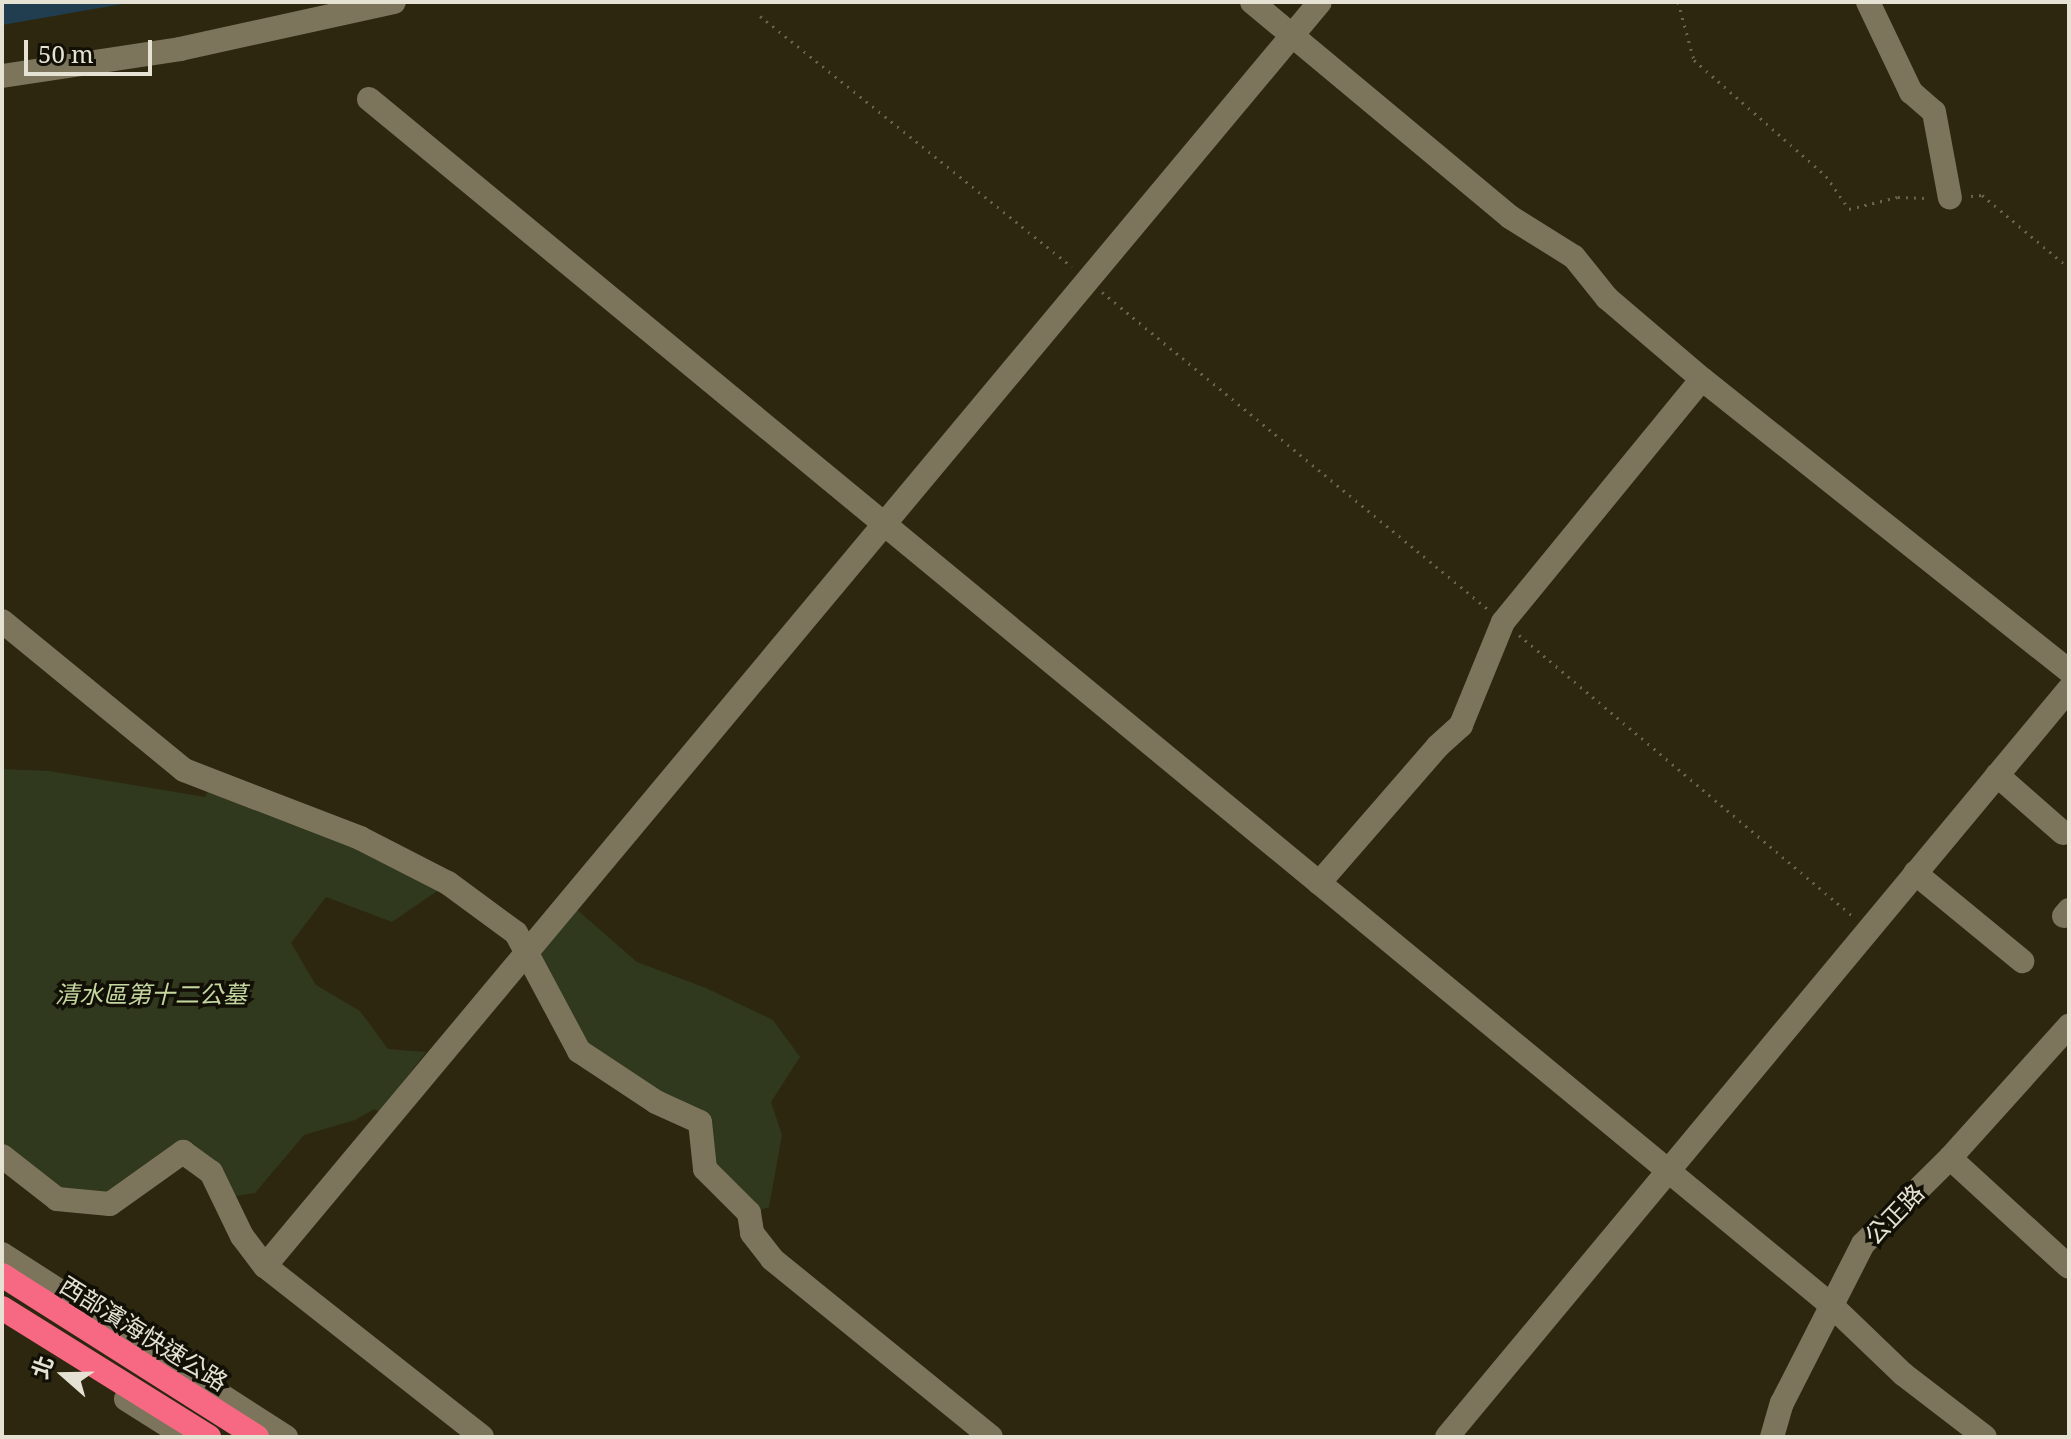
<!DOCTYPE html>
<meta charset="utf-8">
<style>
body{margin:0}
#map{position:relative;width:2071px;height:1439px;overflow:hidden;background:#2d270f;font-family:"Noto Serif","Noto Sans TC",serif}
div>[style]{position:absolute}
.green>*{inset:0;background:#30391d}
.water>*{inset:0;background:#203e50}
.path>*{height:3px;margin-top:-1.5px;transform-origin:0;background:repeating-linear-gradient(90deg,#68634e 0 2px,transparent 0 8px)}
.minor>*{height:24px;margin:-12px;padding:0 12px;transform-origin:12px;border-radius:12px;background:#7c755b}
.highway>*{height:24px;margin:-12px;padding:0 12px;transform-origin:12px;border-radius:12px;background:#f76983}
span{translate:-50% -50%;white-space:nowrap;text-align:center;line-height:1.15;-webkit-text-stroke:7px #121006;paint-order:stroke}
.park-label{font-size:24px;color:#c4d79f;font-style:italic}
.street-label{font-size:24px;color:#e5e2d3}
.frame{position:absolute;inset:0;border:4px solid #e5e2d3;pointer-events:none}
.north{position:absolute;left:24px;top:1335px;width:80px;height:80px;-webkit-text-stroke:6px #121006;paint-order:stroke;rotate:290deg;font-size:22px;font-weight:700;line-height:32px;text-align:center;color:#e5e2d3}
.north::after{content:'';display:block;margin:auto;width:28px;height:36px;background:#e5e2d3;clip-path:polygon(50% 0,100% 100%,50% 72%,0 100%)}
.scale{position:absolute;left:24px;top:40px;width:128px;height:36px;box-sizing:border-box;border:4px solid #e5e2d3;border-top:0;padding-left:10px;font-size:24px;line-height:28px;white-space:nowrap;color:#e5e2d3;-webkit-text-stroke:6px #121006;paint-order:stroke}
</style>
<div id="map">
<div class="green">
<i style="clip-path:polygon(2px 769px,49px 771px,205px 797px,209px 789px,357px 842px,443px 887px,392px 922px,326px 897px,291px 943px,316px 985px,360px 1011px,388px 1049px,426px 1052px,380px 1112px,374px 1109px,355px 1120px,304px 1135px,255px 1193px,236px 1196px,218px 1164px,184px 1140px,106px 1195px,58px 1190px,2px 1146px)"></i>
<i style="clip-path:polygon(575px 908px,637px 962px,706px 988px,773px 1020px,800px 1057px,771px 1102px,782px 1135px,769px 1207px,758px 1211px,711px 1160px,708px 1116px,659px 1097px,603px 1058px,583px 1038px,536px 951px)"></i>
</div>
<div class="water">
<i style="clip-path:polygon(2px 2px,134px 2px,2px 25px)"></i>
</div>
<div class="path">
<i style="left:1678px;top:2px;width:60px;rotate:74.6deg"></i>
<i style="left:1694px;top:60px;width:176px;rotate:41.3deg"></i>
<i style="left:1826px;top:176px;width:40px;rotate:55.1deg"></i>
<i style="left:1849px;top:209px;width:50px;rotate:-13.8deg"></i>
<i style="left:1898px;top:197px;width:29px;rotate:2deg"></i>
<i style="left:760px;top:16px;width:400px;rotate:38.8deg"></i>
<i style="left:1971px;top:196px;width:11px;rotate:-5deg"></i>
<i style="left:1982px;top:195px;width:114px;rotate:40deg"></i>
<i style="left:1102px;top:292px;width:501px;rotate:39.41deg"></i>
<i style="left:1519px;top:635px;width:436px;rotate:40.1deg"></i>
</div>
<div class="minor">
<i style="left:1252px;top:2px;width:336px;rotate:39.8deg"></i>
<i style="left:1510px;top:217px;width:75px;rotate:32deg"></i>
<i style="left:1574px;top:257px;width:53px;rotate:51.2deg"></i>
<i style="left:1607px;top:298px;width:125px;rotate:40.5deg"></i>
<i style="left:1702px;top:379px;width:469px;rotate:38.5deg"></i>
<i style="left:1868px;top:2px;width:100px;rotate:64.5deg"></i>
<i style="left:1911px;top:92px;width:30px;rotate:41deg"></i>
<i style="left:1934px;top:112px;width:87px;rotate:79.5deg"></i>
<i style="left:2px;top:76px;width:180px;rotate:-8.6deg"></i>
<i style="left:180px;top:49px;width:219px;rotate:-12.4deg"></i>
<i style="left:369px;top:99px;width:1894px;rotate:39.52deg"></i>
<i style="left:1830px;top:1304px;width:101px;rotate:43.8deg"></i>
<i style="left:1903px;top:1374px;width:103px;rotate:37.5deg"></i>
<i style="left:2px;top:621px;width:235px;rotate:39.3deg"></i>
<i style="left:184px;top:770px;width:189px;rotate:21.1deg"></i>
<i style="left:360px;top:838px;width:99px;rotate:27.1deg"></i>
<i style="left:448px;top:883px;width:84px;rotate:36.3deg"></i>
<i style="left:516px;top:933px;width:134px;rotate:61.9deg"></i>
<i style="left:579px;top:1051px;width:92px;rotate:33.5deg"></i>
<i style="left:656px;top:1102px;width:48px;rotate:24.4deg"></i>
<i style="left:700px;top:1122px;width:47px;rotate:83.9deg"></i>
<i style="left:705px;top:1169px;width:62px;rotate:45deg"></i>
<i style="left:749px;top:1213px;width:20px;rotate:81deg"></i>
<i style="left:752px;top:1233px;width:33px;rotate:52deg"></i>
<i style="left:772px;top:1259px;width:282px;rotate:39.1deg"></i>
<i style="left:1997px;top:775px;width:88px;rotate:41.3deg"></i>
<i style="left:1915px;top:873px;width:139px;rotate:39.4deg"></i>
<i style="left:1319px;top:883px;width:181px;rotate:-49deg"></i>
<i style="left:1438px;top:746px;width:31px;rotate:-42deg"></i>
<i style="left:1461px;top:725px;width:111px;rotate:-67.8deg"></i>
<i style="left:1503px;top:622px;width:314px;rotate:-50.7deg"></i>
<i style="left:2064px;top:916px;width:8px;rotate:-50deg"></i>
<i style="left:2px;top:1156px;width:70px;rotate:38deg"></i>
<i style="left:57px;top:1199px;width:53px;rotate:5.4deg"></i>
<i style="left:110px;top:1204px;width:90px;rotate:-35.5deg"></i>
<i style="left:183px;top:1152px;width:34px;rotate:36deg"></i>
<i style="left:211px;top:1172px;width:71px;rotate:64.2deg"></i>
<i style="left:242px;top:1236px;width:38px;rotate:53deg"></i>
<i style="left:265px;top:1266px;width:276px;rotate:38.2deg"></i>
<i style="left:1950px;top:1158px;width:161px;rotate:42.5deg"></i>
<i style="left:2px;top:1254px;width:338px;rotate:32.8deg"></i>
<i style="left:265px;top:1266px;width:1646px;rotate:-50.15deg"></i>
<i style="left:126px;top:1399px;width:71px;rotate:32.3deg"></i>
<i style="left:1447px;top:1437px;width:973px;rotate:-50.25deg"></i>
<i style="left:1772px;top:1437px;width:35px;rotate:-74deg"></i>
<i style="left:1782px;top:1403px;width:178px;rotate:-63deg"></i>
<i style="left:1863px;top:1244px;width:122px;rotate:-44.7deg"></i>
<i style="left:1950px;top:1158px;width:178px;rotate:-48deg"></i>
</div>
<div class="highway">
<i style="left:2px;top:1275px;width:302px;rotate:32.4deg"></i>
<i style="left:2px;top:1308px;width:244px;rotate:31.9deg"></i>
</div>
<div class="park-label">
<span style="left:151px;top:994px">清水區第十二公墓</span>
</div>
<div class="street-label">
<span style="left:1894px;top:1214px;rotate:-46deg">公正路</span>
<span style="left:144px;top:1333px;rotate:32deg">西部濱海快速公路</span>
</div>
<div class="frame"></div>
<div class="north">北</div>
<div class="scale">50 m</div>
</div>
